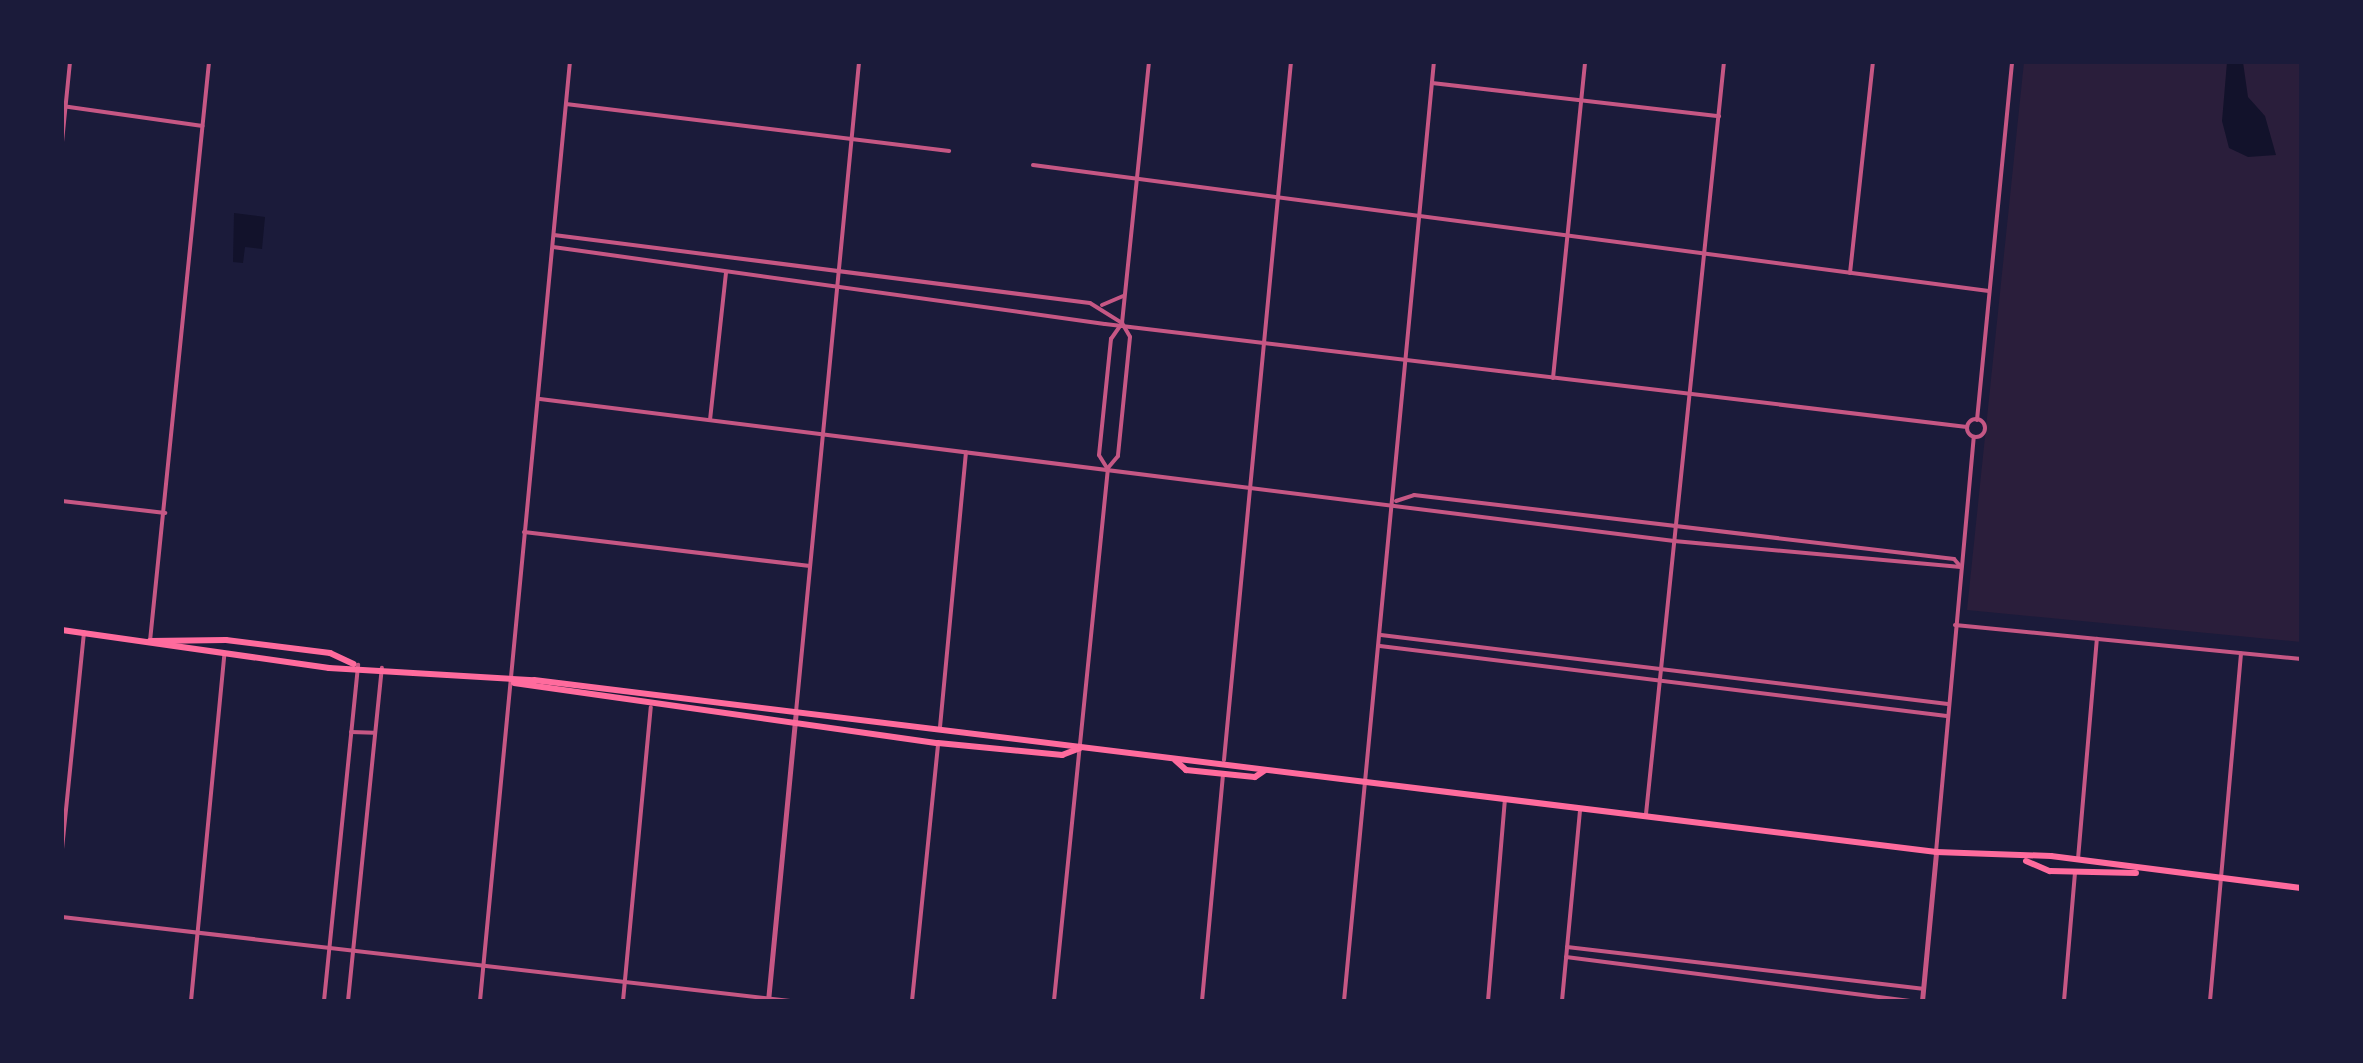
<!DOCTYPE html>
<style>
body{margin:0}
#map{position:relative;width:2363px;height:1063px;overflow:hidden;background:#1b1b3a;font-family:Rubik,sans-serif}
div>[style]{position:absolute}
.green>*{inset:0;background:#2a1e3b}
.water>*{inset:0;background:#12122b}
.minor>*{height:4px;margin:-2px;padding:0 2px;transform-origin:2px;border-radius:2px;background:#c65784}
.minor>.ring{margin:-2px;padding:0;box-sizing:content-box;background:none;border:4px solid #c65784;border-radius:50%}
.tertiary>*{height:5px;margin:-2.5px;padding:0 2.5px;transform-origin:2.5px;border-radius:2.5px;background:#c65784}
.primary>*{height:6px;margin:-3px;padding:0 3px;transform-origin:3px;border-radius:3px;background:#ff6b9d}
span{translate:-50% -50%;white-space:nowrap;text-align:center;line-height:1.15;-webkit-text-stroke:8px #1b1b3a;paint-order:stroke}
.frame{position:absolute;inset:0;border:64px solid #1b1b3a;pointer-events:none}
</style>
<div id="map">
<div class="green">
<i style="clip-path:polygon(2024px 62px,2301px 62px,2301px 642px,1967px 610px)"></i>
</div>
<div class="water">
<i style="clip-path:polygon(2227px 62px,2243px 62px,2248px 97px,2265px 116px,2276px 155px,2248px 157px,2229px 148px,2222px 121px)"></i>
<i style="clip-path:polygon(234px 213px,265px 217px,262px 249px,245px 247px,243px 263px,233px 262px)"></i>
</div>
<div class="minor">
<i style="left:1432px;top:83px;width:289px;rotate:6.6deg"></i>
<i style="left:566px;top:104px;width:386px;rotate:7deg"></i>
<i style="left:62px;top:106px;width:142px;rotate:8.1deg"></i>
<i style="left:62px;top:142px;width:80px;rotate:-84.3deg"></i>
<i style="left:1033px;top:165px;width:964px;rotate:7.51deg"></i>
<i style="left:554px;top:235px;width:540px;rotate:7.23deg"></i>
<i style="left:1090px;top:303px;width:38px;rotate:32deg"></i>
<i style="left:1122px;top:323px;width:16px;rotate:60deg"></i>
<i style="left:1130px;top:337px;width:120px;rotate:95.8deg"></i>
<i style="left:1118px;top:456px;width:16px;rotate:130deg"></i>
<i style="left:1108px;top:468px;width:536px;rotate:95.79deg"></i>
<i style="left:553px;top:247px;width:557px;rotate:7.94deg"></i>
<i style="left:1105px;top:324px;width:868px;rotate:6.81deg"></i>
<i style="left:1850px;top:273px;width:212px;rotate:-83.8deg"></i>
<i style="left:1102px;top:305px;width:23px;rotate:-23deg"></i>
<i style="left:1553px;top:378px;width:318px;rotate:-84.2deg"></i>
<i style="left:540px;top:399px;width:1143px;rotate:7.14deg"></i>
<i style="left:1674px;top:541px;width:288px;rotate:5.2deg"></i>
<i class="ring" style="left:1967px;top:419px;width:14px;height:14px"></i>
<i style="left:710px;top:420px;width:149px;rotate:-83.8deg"></i>
<i style="left:1977px;top:420px;width:360px;rotate:-84.4deg"></i>
<i style="left:1107px;top:468px;width:15px;rotate:-122deg"></i>
<i style="left:1099px;top:455px;width:117px;rotate:-84.1deg"></i>
<i style="left:1111px;top:339px;width:19px;rotate:-55deg"></i>
<i style="left:1122px;top:323px;width:262px;rotate:-84.1deg"></i>
<i style="left:62px;top:501px;width:104px;rotate:6.6deg"></i>
<i style="left:1396px;top:501px;width:19px;rotate:-18deg"></i>
<i style="left:1414px;top:495px;width:544px;rotate:6.76deg"></i>
<i style="left:1954px;top:559px;width:11px;rotate:49deg"></i>
<i style="left:524px;top:532px;width:288px;rotate:6.8deg"></i>
<i style="left:1955px;top:625px;width:348px;rotate:5.6deg"></i>
<i style="left:1381px;top:635px;width:571px;rotate:6.94deg"></i>
<i style="left:150px;top:641px;width:582px;rotate:-84.18deg"></i>
<i style="left:1380px;top:646px;width:571px;rotate:7.04deg"></i>
<i style="left:796px;top:712px;width:653px;rotate:-84.46deg"></i>
<i style="left:940px;top:727px;width:276px;rotate:-84.6deg"></i>
<i style="left:351px;top:732px;width:23px;rotate:2deg"></i>
<i style="left:1224px;top:760px;width:701px;rotate:-84.52deg"></i>
<i style="left:1646px;top:814px;width:756px;rotate:-84.08deg"></i>
<i style="left:62px;top:849px;width:218px;rotate:-84.2deg"></i>
<i style="left:1936px;top:852px;width:417px;rotate:-84.8deg"></i>
<i style="left:2078px;top:859px;width:221px;rotate:-85.1deg"></i>
<i style="left:62px;top:917px;width:733px;rotate:6.58deg"></i>
<i style="left:1567px;top:947px;width:358px;rotate:6.7deg"></i>
<i style="left:1566px;top:957px;width:347px;rotate:7.3deg"></i>
<i style="left:191px;top:1001px;width:347px;rotate:-84.5deg"></i>
<i style="left:324px;top:1001px;width:338px;rotate:-84.2deg"></i>
<i style="left:348px;top:1001px;width:335px;rotate:-84.2deg"></i>
<i style="left:480px;top:1001px;width:943px;rotate:-84.53deg"></i>
<i style="left:623px;top:1001px;width:295px;rotate:-84.6deg"></i>
<i style="left:912px;top:1001px;width:259px;rotate:-84.2deg"></i>
<i style="left:1202px;top:1001px;width:228px;rotate:-84.7deg"></i>
<i style="left:1344px;top:1001px;width:943px;rotate:-84.53deg"></i>
<i style="left:1488px;top:1001px;width:202px;rotate:-85.2deg"></i>
<i style="left:1562px;top:1001px;width:193px;rotate:-84.6deg"></i>
<i style="left:2064px;top:1001px;width:128px;rotate:-85.1deg"></i>
<i style="left:2210px;top:1001px;width:349px;rotate:-84.9deg"></i>
</div>
<div class="tertiary">
<i style="left:768px;top:1001px;width:290px;rotate:-84.5deg"></i>
<i style="left:1922px;top:1001px;width:150px;rotate:-84.6deg"></i>
</div>
<div class="primary">
<i style="left:62px;top:630px;width:270px;rotate:8.1deg"></i>
<i style="left:329px;top:668px;width:205px;rotate:3.4deg"></i>
<i style="left:534px;top:680px;width:1413px;rotate:6.99deg"></i>
<i style="left:1936px;top:852px;width:115px;rotate:2deg"></i>
<i style="left:2051px;top:856px;width:252px;rotate:7.3deg"></i>
<i style="left:150px;top:641px;width:76px;rotate:-0.8deg"></i>
<i style="left:226px;top:640px;width:105px;rotate:7.1deg"></i>
<i style="left:330px;top:653px;width:26px;rotate:25deg"></i>
<i style="left:514px;top:683px;width:428px;rotate:8.1deg"></i>
<i style="left:938px;top:743px;width:125px;rotate:5.5deg"></i>
<i style="left:1062px;top:755px;width:19px;rotate:-21deg"></i>
<i style="left:1175px;top:760px;width:15px;rotate:42deg"></i>
<i style="left:1186px;top:770px;width:69px;rotate:5.8deg"></i>
<i style="left:1255px;top:777px;width:11px;rotate:-34deg"></i>
<i style="left:2026px;top:861px;width:26px;rotate:23deg"></i>
<i style="left:2050px;top:871px;width:86px;rotate:1.3deg"></i>
</div>
<div class="frame"></div>
</div>
